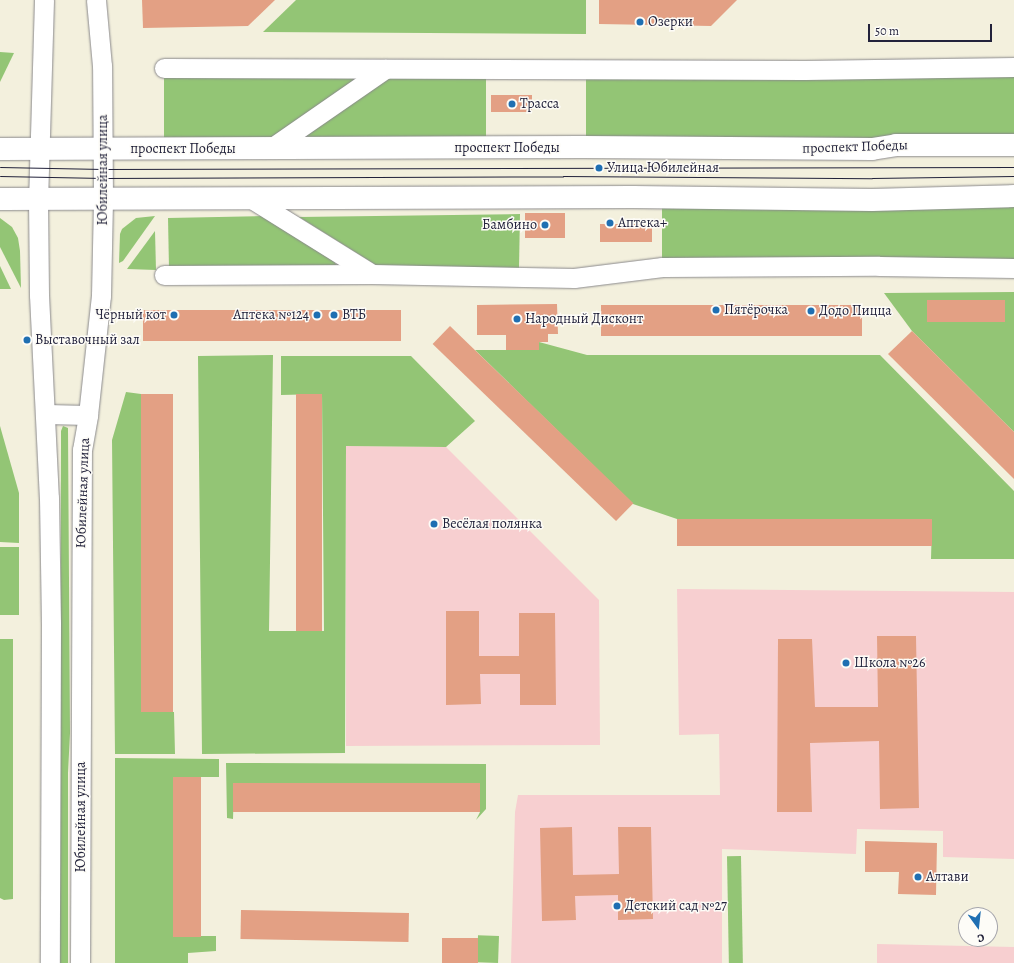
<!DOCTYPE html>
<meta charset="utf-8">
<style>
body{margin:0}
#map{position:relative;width:1014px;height:963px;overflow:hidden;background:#f3f0dd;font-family:Alegreya,serif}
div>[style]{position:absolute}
.built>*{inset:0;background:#f7cfd0}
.green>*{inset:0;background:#93c575;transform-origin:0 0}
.building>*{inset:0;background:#e3a084;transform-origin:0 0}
.roads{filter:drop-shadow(0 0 1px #8a898c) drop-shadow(0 0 1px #8a898c)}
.minor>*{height:19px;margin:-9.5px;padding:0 9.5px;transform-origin:9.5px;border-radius:9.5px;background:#fff}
.major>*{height:22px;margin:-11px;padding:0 11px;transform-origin:11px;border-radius:11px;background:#fff}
.tram>*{height:1px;margin:-0.5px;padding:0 0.5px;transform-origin:0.5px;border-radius:0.5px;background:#22223b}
.dots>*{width:11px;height:11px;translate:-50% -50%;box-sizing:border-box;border:2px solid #fdfcf7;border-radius:50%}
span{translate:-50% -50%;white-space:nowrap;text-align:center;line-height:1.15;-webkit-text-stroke:3px #fdfcf7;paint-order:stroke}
.poi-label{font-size:14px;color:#22223b}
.left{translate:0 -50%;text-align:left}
.right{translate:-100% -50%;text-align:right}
.street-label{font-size:14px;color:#22223b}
.north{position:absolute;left:958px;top:907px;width:40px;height:40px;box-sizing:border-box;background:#fdfcf7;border:1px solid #a5a5ac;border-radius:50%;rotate:165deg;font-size:11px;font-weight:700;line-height:16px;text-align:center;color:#22223b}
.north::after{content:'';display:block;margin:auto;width:14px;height:18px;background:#1f6fb2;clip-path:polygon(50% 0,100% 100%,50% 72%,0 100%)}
.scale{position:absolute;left:868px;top:24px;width:124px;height:18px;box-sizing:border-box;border:2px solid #22223b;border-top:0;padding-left:5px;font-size:12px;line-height:14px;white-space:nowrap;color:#22223b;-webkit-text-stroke:3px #fdfcf7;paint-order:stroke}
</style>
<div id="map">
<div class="built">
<i style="clip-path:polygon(346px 446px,446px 447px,599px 600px,600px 745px,346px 746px)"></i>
<i style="clip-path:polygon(677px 589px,1014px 592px,1014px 859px,943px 857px,943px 831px,857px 829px,856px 854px,722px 849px,722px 963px,511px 963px,515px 812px,518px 795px,720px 795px,719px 734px,679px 735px)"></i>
<i style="clip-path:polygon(877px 944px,1014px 947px,1014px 963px,877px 963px)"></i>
</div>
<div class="green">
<i style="clip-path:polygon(296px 0,586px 0,586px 34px,263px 32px)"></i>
<i style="clip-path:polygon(0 52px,14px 53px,0 82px)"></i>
<i style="left:1014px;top:67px;width:78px;height:428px;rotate:90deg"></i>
<i style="left:164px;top:68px;width:322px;height:81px"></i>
<i style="left:1014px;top:196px;width:69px;height:352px;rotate:90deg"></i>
<i style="clip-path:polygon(520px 214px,519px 268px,379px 267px,299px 217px)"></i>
<i style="clip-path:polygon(155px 216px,123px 261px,119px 263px,120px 234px,122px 229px,136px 218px)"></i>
<i style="clip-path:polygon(263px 216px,334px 261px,338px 268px,169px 268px,168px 218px)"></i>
<i style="clip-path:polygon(0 218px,12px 227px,18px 238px,20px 251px,21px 288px,0 247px)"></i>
<i style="clip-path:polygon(155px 231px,156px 270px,127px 269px)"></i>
<i style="clip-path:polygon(0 266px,11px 289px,0 289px)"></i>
<i style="clip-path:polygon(1014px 292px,1014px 432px,912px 331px,884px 293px)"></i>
<i style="clip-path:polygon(539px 342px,587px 355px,880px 355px,1014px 491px,1014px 559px,931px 559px,932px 521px,677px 519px,633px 504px,475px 350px,539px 350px)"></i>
<i style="clip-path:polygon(273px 355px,269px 631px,324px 631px,322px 394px,281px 395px,281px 356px,411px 356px,475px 421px,446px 447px,346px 446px,345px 753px,202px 754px,198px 356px)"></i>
<i style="clip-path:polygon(126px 392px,141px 394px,142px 712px,174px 712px,175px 754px,115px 754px,112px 440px)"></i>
<i style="clip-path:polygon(0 426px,19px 493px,19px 543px,0 542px)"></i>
<i style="clip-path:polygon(63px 426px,68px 428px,70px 733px,68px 773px,68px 963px,60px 963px,61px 431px)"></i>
<i style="left:0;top:547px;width:19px;height:68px"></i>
<i style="clip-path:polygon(0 639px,13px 639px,13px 899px,4px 900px,0 898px)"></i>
<i style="clip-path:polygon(115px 758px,219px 759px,219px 777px,173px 777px,173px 936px,216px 936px,216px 951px,188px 953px,188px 963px,115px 963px)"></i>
<i style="clip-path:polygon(226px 763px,486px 764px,486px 809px,476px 820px,480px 812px,480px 783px,234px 784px,233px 819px,227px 818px)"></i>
<i style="left:741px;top:856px;width:107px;height:14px;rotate:89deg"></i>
<i style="left:499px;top:936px;width:27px;height:21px;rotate:92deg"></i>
</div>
<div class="building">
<i style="clip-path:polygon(142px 0,275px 0,248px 26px,143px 28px)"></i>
<i style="clip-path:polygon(599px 0,737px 0,711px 26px,599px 24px)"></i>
<i style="left:532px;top:95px;width:17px;height:41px;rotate:90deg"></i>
<i style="left:525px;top:213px;width:40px;height:25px"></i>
<i style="left:600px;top:224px;width:52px;height:18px"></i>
<i style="left:1005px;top:300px;width:22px;height:78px;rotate:90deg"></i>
<i style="clip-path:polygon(557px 304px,558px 334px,548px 334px,548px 342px,539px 342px,539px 350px,506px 350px,506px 335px,477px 335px,477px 305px)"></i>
<i style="left:601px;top:305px;width:261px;height:31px"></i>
<i style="left:401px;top:310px;width:31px;height:258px;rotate:90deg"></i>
<i style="left:450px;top:326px;width:255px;height:25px;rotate:44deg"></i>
<i style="clip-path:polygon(912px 331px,1014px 432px,1014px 479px,888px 354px)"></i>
<i style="left:141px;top:394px;width:32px;height:318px"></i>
<i style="left:296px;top:394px;width:26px;height:237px"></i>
<i style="left:677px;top:519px;width:255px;height:27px"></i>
<i style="clip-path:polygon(446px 611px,479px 611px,479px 656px,519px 656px,519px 613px,555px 613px,556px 705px,520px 705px,520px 674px,480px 674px,481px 704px,446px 705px)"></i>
<i style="clip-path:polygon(877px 636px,916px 636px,919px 808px,880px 809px,879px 741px,810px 743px,812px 812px,777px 812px,778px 639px,812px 639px,815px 707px,878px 707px)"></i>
<i style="left:173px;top:777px;width:28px;height:160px"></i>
<i style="left:480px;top:783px;width:29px;height:247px;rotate:90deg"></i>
<i style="clip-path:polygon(572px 827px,573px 875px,619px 874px,618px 827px,651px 827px,653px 919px,618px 920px,618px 895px,575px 896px,576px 920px,542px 921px,540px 828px)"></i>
<i style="clip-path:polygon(865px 841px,937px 843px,936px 895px,898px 894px,899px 872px,865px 872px)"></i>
<i style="left:241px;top:910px;width:168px;height:29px;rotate:1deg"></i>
<i style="left:442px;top:938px;width:36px;height:25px"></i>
</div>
<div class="roads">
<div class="minor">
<i style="left:44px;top:0;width:199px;rotate:91.7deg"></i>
<i style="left:38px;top:199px;width:96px;rotate:89.4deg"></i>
<i style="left:39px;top:295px;width:203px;rotate:87.2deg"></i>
<i style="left:49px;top:498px;width:125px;rotate:89.1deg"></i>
<i style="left:51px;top:623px;width:340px;rotate:90.2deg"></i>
<i style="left:164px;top:68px;width:641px;rotate:0.18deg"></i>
<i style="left:805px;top:70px;width:209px;rotate:-0.8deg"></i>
<i style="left:271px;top:148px;width:139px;rotate:-34.7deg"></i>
<i style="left:250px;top:198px;width:144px;rotate:31.9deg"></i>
<i style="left:372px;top:274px;width:202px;rotate:1.1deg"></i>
<i style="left:574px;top:278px;width:89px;rotate:-7.1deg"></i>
<i style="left:662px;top:267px;width:217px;rotate:-0.3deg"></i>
<i style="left:879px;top:266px;width:135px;rotate:0.8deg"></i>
<i style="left:164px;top:275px;width:208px;rotate:-0.3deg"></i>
<i style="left:46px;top:414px;width:42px;rotate:1.4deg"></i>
<i style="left:80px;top:963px;width:513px;rotate:-89.78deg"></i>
<i style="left:82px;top:450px;width:36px;rotate:-80deg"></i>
<i style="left:88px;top:415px;width:120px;rotate:-83.8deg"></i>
<i style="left:101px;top:296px;width:98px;rotate:-88.8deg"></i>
<i style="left:103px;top:198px;width:132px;rotate:-90.4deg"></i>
<i style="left:102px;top:66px;width:66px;rotate:-95.2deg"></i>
</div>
<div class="major">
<i style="left:0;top:149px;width:583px;rotate:-0.2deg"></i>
<i style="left:583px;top:147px;width:289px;rotate:0.4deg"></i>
<i style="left:872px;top:149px;width:24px;rotate:-9deg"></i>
<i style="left:896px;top:145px;width:118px"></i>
<i style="left:0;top:199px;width:633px;rotate:-0.18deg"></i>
<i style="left:633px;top:197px;width:239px;rotate:0.7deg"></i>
<i style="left:872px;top:200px;width:142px;rotate:-1.6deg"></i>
</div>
</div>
<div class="tram">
<i style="left:0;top:167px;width:103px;rotate:1.1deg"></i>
<i style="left:103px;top:169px;width:911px;rotate:-0.13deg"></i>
<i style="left:0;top:176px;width:103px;rotate:1.1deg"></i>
<i style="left:103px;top:178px;width:460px;rotate:-0.2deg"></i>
<i style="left:563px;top:176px;width:309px;rotate:0.4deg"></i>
<i style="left:872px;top:178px;width:142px;rotate:-0.8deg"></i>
</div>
<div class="dots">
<i style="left:640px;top:22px;background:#1f6fb2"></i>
<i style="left:512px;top:104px;background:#1f6fb2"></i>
<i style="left:599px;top:168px;background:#1f6fb2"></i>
<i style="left:610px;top:223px;background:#1f6fb2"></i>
<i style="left:545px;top:225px;background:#1f6fb2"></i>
<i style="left:716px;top:310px;background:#1f6fb2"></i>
<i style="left:811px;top:311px;background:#1f6fb2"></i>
<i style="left:174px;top:315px;background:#1f6fb2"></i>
<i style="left:317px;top:315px;background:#1f6fb2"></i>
<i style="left:334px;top:315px;background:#1f6fb2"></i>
<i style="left:517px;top:319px;background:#1f6fb2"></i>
<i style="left:27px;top:340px;background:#1f6fb2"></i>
<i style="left:434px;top:524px;background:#1f6fb2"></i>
<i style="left:846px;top:663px;background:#1f6fb2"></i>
<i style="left:918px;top:877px;background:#1f6fb2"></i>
<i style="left:617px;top:906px;background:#1f6fb2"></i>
</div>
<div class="poi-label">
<span class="left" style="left:648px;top:22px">Озерки</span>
<span class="left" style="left:520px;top:104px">Трасса</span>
<span class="left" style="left:607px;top:168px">Улица Юбилейная</span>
<span class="left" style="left:618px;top:223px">Аптека+</span>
<span class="right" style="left:537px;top:225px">Бамбино</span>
<span class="left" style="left:724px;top:310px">Пятёрочка</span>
<span class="left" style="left:819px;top:311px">Додо Пицца</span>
<span class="right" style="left:166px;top:315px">Чёрный кот</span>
<span class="right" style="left:309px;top:315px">Аптека №124</span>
<span class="left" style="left:342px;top:315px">ВТБ</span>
<span class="left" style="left:525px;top:319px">Народный Дисконт</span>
<span class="left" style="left:35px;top:340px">Выставочный зал</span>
<span class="left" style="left:442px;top:524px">Весёлая полянка</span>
<span class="left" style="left:854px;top:663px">Школа №26</span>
<span class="left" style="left:926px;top:877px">Алтави</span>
<span class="left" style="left:625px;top:906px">Детский сад №27</span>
</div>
<div class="street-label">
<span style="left:855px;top:147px;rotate:-2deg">проспект Победы</span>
<span style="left:507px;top:148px">проспект Победы</span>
<span style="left:183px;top:149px">проспект Победы</span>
<span style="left:103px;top:170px;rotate:-90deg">Юбилейная улица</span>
<span style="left:83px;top:493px;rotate:-88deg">Юбилейная улица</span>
<span style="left:81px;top:817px;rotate:-90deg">Юбилейная улица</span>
</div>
<div class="north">С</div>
<div class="scale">50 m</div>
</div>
